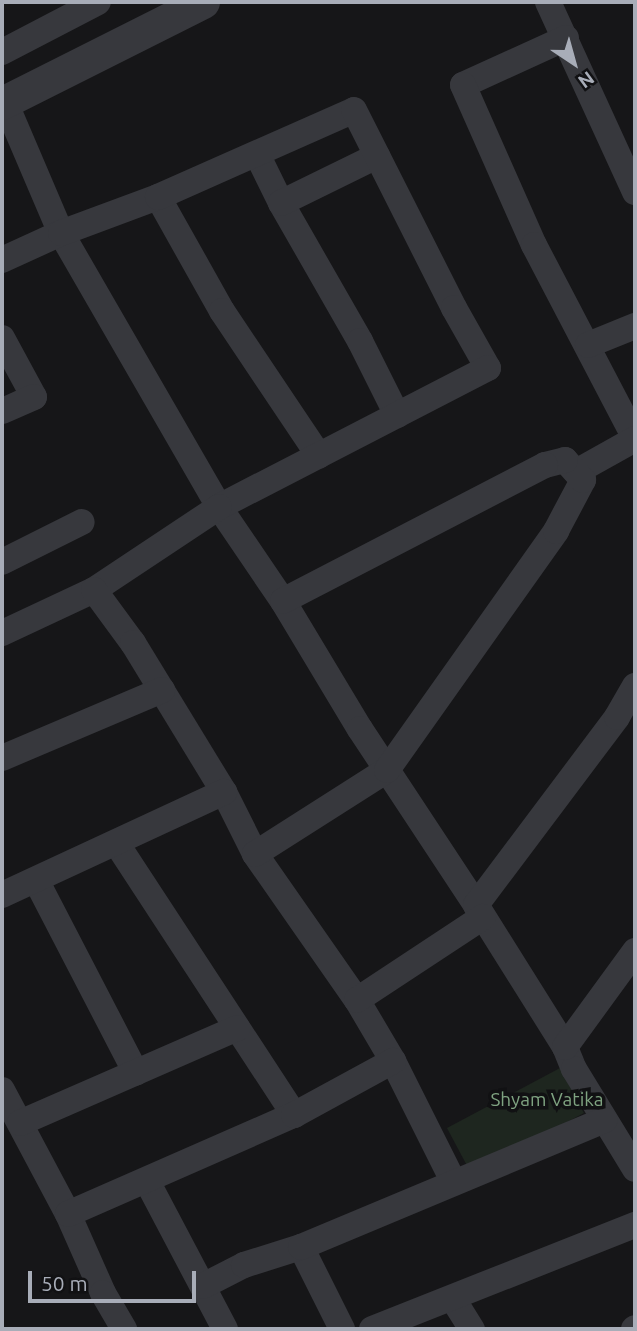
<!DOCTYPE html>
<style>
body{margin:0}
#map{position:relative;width:637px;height:1331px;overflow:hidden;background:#161618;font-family:Ubuntu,sans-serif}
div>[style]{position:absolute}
.green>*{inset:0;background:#1e261f;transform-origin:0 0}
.minor>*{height:26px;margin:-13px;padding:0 13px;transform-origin:13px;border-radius:13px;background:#37383d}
.tertiary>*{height:33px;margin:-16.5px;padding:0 16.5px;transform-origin:16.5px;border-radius:16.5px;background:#37383d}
span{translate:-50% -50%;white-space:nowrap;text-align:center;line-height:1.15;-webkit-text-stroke:7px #111113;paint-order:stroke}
.park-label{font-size:19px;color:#7fa381}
.frame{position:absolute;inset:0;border:4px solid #a8adb8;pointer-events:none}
.north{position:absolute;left:539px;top:28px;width:70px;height:70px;-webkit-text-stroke:5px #111113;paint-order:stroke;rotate:144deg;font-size:19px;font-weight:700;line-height:28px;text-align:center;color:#a8adb8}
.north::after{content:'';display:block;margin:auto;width:24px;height:32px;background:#a8adb8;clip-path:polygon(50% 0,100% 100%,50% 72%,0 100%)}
.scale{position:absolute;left:28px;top:1271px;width:168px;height:32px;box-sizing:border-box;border:4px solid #a8adb8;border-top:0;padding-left:9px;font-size:21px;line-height:24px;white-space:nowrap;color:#a8adb8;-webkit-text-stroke:5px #111113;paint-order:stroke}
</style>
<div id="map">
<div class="green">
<i style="left:560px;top:1068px;width:51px;height:128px;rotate:62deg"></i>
</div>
<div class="minor">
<i style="left:548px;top:2px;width:209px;rotate:65.4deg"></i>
<i style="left:566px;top:38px;width:113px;rotate:155.5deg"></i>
<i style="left:463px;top:85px;width:175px;rotate:66.1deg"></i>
<i style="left:534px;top:245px;width:218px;rotate:62.4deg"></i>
<i style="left:2px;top:52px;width:108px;rotate:-27.5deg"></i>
<i style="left:5px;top:102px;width:142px;rotate:66.9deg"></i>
<i style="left:61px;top:233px;width:316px;rotate:60deg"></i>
<i style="left:219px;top:507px;width:114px;rotate:55.8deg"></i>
<i style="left:283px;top:601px;width:149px;rotate:59deg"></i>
<i style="left:360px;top:729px;width:211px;rotate:56.6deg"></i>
<i style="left:476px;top:905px;width:168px;rotate:57.9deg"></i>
<i style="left:565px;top:1047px;width:24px;rotate:68deg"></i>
<i style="left:574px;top:1069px;width:117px;rotate:58.6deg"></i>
<i style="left:257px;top:154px;width:55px;rotate:63.9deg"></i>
<i style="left:281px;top:203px;width:159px;rotate:60.2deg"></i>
<i style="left:360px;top:341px;width:83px;rotate:63.4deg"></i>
<i style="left:158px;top:197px;width:131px;rotate:60.7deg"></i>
<i style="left:222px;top:311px;width:174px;rotate:56.2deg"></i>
<i style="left:281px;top:203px;width:107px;rotate:-26.1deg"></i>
<i style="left:2px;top:260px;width:65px;rotate:-24.6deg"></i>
<i style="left:61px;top:233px;width:103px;rotate:-20.4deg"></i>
<i style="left:158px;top:197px;width:214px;rotate:-23.9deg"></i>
<i style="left:354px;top:110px;width:222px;rotate:63.2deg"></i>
<i style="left:454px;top:308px;width:69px;rotate:60.5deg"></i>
<i style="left:488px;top:368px;width:303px;rotate:152.7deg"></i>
<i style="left:219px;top:507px;width:150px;rotate:146.4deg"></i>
<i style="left:94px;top:590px;width:102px;rotate:154.9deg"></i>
<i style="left:2px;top:338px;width:67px;rotate:61.5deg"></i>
<i style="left:34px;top:397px;width:35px;rotate:156deg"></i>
<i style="left:588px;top:345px;width:51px;rotate:-22deg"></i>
<i style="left:576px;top:472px;width:68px;rotate:-29.2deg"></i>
<i style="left:2px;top:562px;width:89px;rotate:-26.6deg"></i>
<i style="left:94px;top:590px;width:66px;rotate:53.7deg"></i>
<i style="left:133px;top:643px;width:175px;rotate:58.6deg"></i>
<i style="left:224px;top:792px;width:69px;rotate:63.4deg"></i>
<i style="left:255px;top:854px;width:178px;rotate:55.1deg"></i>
<i style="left:357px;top:1000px;width:71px;rotate:59.5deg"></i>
<i style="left:393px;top:1061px;width:136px;rotate:63.4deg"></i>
<i style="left:2px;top:758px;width:174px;rotate:-23deg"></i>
<i style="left:117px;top:844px;width:324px;rotate:56.8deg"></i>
<i style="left:255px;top:854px;width:156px;rotate:-32.5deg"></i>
<i style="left:387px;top:770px;width:293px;rotate:-54.7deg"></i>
<i style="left:556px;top:531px;width:58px;rotate:-62.1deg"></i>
<i style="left:583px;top:480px;width:27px;rotate:-132deg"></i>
<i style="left:565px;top:460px;width:21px;rotate:166deg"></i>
<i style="left:545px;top:465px;width:295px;rotate:152.6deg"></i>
<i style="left:36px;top:880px;width:217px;rotate:62.6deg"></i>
<i style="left:2px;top:895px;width:245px;rotate:-24.9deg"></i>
<i style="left:476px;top:905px;width:235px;rotate:-53.1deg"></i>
<i style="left:617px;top:717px;width:36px;rotate:-60deg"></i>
<i style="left:357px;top:1000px;width:151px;rotate:-33.4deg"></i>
<i style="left:565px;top:1047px;width:119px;rotate:-53.9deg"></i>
<i style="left:2px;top:1090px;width:140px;rotate:62deg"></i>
<i style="left:68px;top:1214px;width:86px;rotate:66.1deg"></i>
<i style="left:103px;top:1293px;width:42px;rotate:59.7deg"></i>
<i style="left:20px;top:1123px;width:237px;rotate:-23.6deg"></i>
<i style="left:147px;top:1181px;width:167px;rotate:62.2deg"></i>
<i style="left:68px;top:1214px;width:247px;rotate:-23.7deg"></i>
<i style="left:294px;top:1115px;width:113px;rotate:-28.6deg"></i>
<i style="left:301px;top:1247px;width:92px;rotate:63.4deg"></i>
<i style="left:203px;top:1286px;width:46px;rotate:-27.1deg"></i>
<i style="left:244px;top:1265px;width:60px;rotate:-17.5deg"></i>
<i style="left:301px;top:1247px;width:329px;rotate:-22.7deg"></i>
<i style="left:453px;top:1299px;width:36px;rotate:58deg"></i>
<i style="left:372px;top:1329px;width:283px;rotate:-21.6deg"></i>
<i style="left:634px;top:1329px;width:1px;rotate:-45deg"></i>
</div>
<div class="tertiary">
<i style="left:2px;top:103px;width:225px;rotate:-26.7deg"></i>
</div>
<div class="park-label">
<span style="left:547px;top:1100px">Shyam Vatika</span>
</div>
<div class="frame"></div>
<div class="north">N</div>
<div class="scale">50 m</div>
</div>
